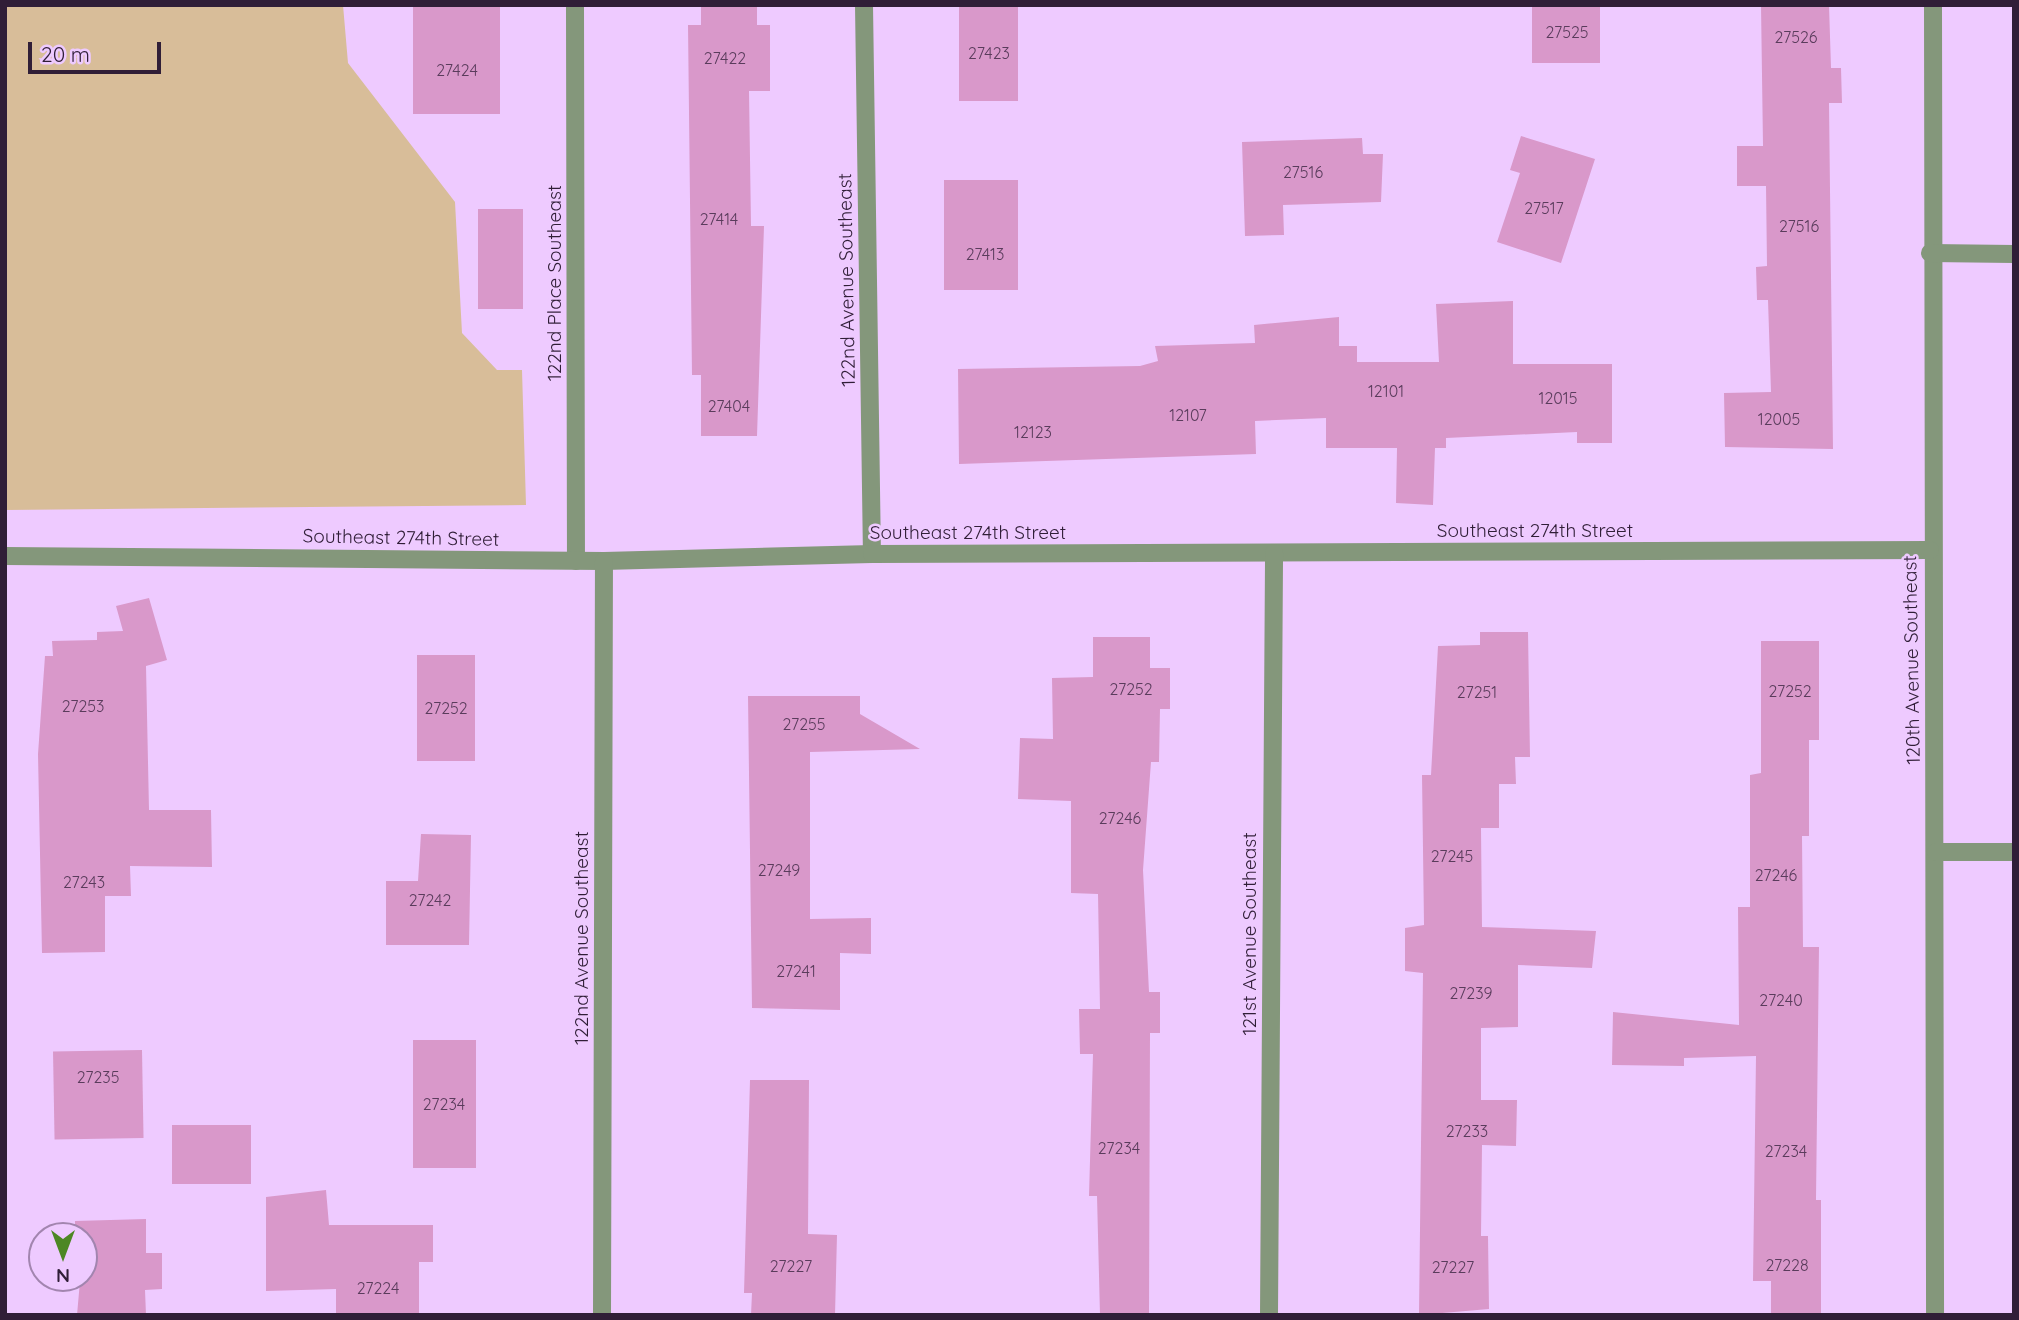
<!DOCTYPE html>
<style>
body{margin:0}
#map{position:relative;width:2019px;height:1320px;overflow:hidden;background:#eecaff;font-family:Quicksand,sans-serif}
div>[style]{position:absolute}
.green>*{inset:0;background:#d8bd99}
.building>*{inset:0;background:#d998ca;transform-origin:0 0}
.street>*{height:18px;margin:-9px;padding:0 9px;transform-origin:9px;border-radius:9px;background:#84977b}
span{translate:-50% -50%;white-space:nowrap;text-align:center;line-height:1.15;-webkit-text-stroke:5px #eecaff;paint-order:stroke}
.number-label{font-size:16px;color:#5a3c5c}
.number-label span{-webkit-text-stroke-width:0}
.street-label{font-size:19px;color:#301e37}
.frame{position:absolute;inset:0;border:7px solid #301e37;pointer-events:none}
.north{position:absolute;left:28px;top:1222px;width:70px;height:70px;box-sizing:border-box;background:#eecaff;border:2px solid #a285af;border-radius:50%;rotate:180deg;font-size:19px;font-weight:700;line-height:28px;text-align:center;color:#301e37}
.north::after{content:'';display:block;margin:auto;width:24px;height:32px;background:#4d8724;clip-path:polygon(50% 0,100% 100%,50% 72%,0 100%)}
.scale{position:absolute;left:28px;top:42px;width:133px;height:32px;box-sizing:border-box;border:4px solid #301e37;border-top:0;padding-left:9px;font-size:21px;line-height:24px;white-space:nowrap;color:#301e37;-webkit-text-stroke:5px #eecaff;paint-order:stroke}
</style>
<div id="map">
<div class="green">
<i style="clip-path:polygon(5px 5px,343px 5px,348px 63px,455px 202px,462px 333px,497px 370px,522px 370px,526px 505px,5px 510px)"></i>
</div>
<div class="building">
<i style="left:413px;top:5px;width:87px;height:109px"></i>
<i style="clip-path:polygon(701px 5px,757px 5px,757px 25px,770px 25px,770px 91px,749px 91px,751px 226px,764px 226px,757px 436px,701px 436px,701px 375px,692px 375px,688px 25px,701px 25px)"></i>
<i style="left:959px;top:5px;width:59px;height:96px"></i>
<i style="left:1532px;top:5px;width:68px;height:58px"></i>
<i style="clip-path:polygon(1761px 5px,1829px 5px,1831px 68px,1841px 68px,1842px 103px,1829px 103px,1833px 449px,1725px 447px,1724px 393px,1771px 392px,1768px 300px,1757px 300px,1756px 267px,1767px 266px,1766px 186px,1737px 186px,1737px 146px,1763px 146px)"></i>
<i style="clip-path:polygon(1521px 136px,1595px 159px,1561px 263px,1497px 242px,1520px 173px,1510px 170px)"></i>
<i style="clip-path:polygon(1362px 138px,1363px 154px,1383px 154px,1381px 202px,1283px 205px,1284px 235px,1245px 236px,1242px 142px)"></i>
<i style="left:944px;top:180px;width:74px;height:110px"></i>
<i style="left:478px;top:209px;width:45px;height:100px"></i>
<i style="clip-path:polygon(1513px 301px,1513px 364px,1612px 364px,1612px 443px,1577px 443px,1577px 432px,1446px 438px,1446px 448px,1435px 448px,1433px 505px,1396px 503px,1397px 448px,1326px 448px,1326px 418px,1255px 421px,1256px 454px,959px 464px,958px 369px,1140px 366px,1158px 361px,1155px 346px,1255px 343px,1254px 325px,1339px 317px,1339px 346px,1357px 346px,1357px 362px,1439px 362px,1436px 304px)"></i>
<i style="clip-path:polygon(149px 598px,167px 660px,146px 666px,149px 810px,211px 810px,212px 867px,130px 866px,131px 896px,105px 896px,105px 952px,42px 953px,38px 754px,45px 656px,53px 656px,52px 641px,97px 640px,97px 632px,123px 631px,116px 606px)"></i>
<i style="clip-path:polygon(1480px 632px,1528px 632px,1530px 757px,1515px 757px,1516px 784px,1499px 784px,1499px 828px,1481px 828px,1482px 927px,1596px 931px,1592px 968px,1518px 965px,1518px 1027px,1481px 1028px,1481px 1100px,1517px 1100px,1516px 1146px,1482px 1145px,1481px 1236px,1488px 1236px,1489px 1309px,1419px 1315px,1423px 973px,1405px 971px,1405px 928px,1424px 925px,1422px 775px,1431px 775px,1438px 646px,1480px 645px)"></i>
<i style="clip-path:polygon(1093px 637px,1150px 637px,1150px 668px,1170px 668px,1170px 709px,1160px 709px,1159px 762px,1151px 762px,1143px 870px,1149px 992px,1160px 992px,1160px 1033px,1150px 1033px,1149px 1315px,1100px 1315px,1097px 1196px,1089px 1196px,1093px 1054px,1080px 1054px,1079px 1009px,1100px 1009px,1098px 894px,1071px 893px,1071px 801px,1018px 799px,1020px 738px,1053px 739px,1052px 678px,1093px 677px)"></i>
<i style="clip-path:polygon(1761px 641px,1819px 641px,1819px 740px,1809px 740px,1809px 836px,1802px 836px,1803px 947px,1819px 947px,1816px 1200px,1821px 1200px,1821px 1315px,1771px 1315px,1771px 1281px,1753px 1281px,1756px 1056px,1684px 1058px,1684px 1066px,1612px 1065px,1613px 1012px,1739px 1025px,1738px 907px,1750px 907px,1750px 775px,1761px 773px)"></i>
<i style="left:417px;top:655px;width:58px;height:106px"></i>
<i style="clip-path:polygon(748px 696px,860px 696px,860px 714px,920px 749px,810px 752px,810px 919px,871px 918px,871px 954px,840px 953px,840px 1010px,752px 1008px)"></i>
<i style="clip-path:polygon(421px 834px,471px 835px,469px 945px,386px 945px,386px 881px,418px 881px)"></i>
<i style="left:413px;top:1040px;width:63px;height:128px"></i>
<i style="left:142px;top:1050px;width:88px;height:89px;rotate:89deg"></i>
<i style="clip-path:polygon(750px 1080px,809px 1080px,808px 1234px,837px 1235px,835px 1315px,751px 1315px,752px 1293px,744px 1293px)"></i>
<i style="left:251px;top:1125px;width:59px;height:79px;rotate:90deg"></i>
<i style="clip-path:polygon(326px 1190px,329px 1225px,433px 1225px,433px 1262px,419px 1262px,419px 1315px,336px 1315px,336px 1289px,266px 1291px,266px 1197px)"></i>
<i style="clip-path:polygon(146px 1219px,146px 1253px,162px 1253px,162px 1289px,145px 1290px,146px 1315px,77px 1315px,84px 1236px,75px 1236px,75px 1221px)"></i>
</div>
<div class="street">
<i style="left:575px;top:5px;width:556px;rotate:89.9deg"></i>
<i style="left:864px;top:5px;width:549px;rotate:89.17deg"></i>
<i style="left:1933px;top:5px;width:1310px;rotate:89.91deg"></i>
<i style="left:1930px;top:253px;width:84px;rotate:0.7deg"></i>
<i style="left:5px;top:556px;width:599px;rotate:0.48deg"></i>
<i style="left:604px;top:561px;width:268px;rotate:-1.5deg"></i>
<i style="left:872px;top:554px;width:1058px;rotate:-0.22deg"></i>
<i style="left:1936px;top:852px;width:78px"></i>
<i style="left:602px;top:1315px;width:754px;rotate:-89.85deg"></i>
<i style="left:1269px;top:1315px;width:762px;rotate:-89.62deg"></i>
</div>
<div class="number-label">
<span style="left:1567px;top:32px">27525</span>
<span style="left:1796px;top:37px">27526</span>
<span style="left:989px;top:53px">27423</span>
<span style="left:725px;top:58px">27422</span>
<span style="left:457px;top:70px">27424</span>
<span style="left:1303px;top:172px">27516</span>
<span style="left:1544px;top:208px">27517</span>
<span style="left:719px;top:219px">27414</span>
<span style="left:1799px;top:226px">27516</span>
<span style="left:985px;top:254px">27413</span>
<span style="left:1386px;top:391px">12101</span>
<span style="left:1558px;top:398px">12015</span>
<span style="left:729px;top:406px">27404</span>
<span style="left:1188px;top:415px">12107</span>
<span style="left:1779px;top:419px">12005</span>
<span style="left:1033px;top:432px">12123</span>
<span style="left:1131px;top:689px">27252</span>
<span style="left:1790px;top:691px">27252</span>
<span style="left:1477px;top:692px">27251</span>
<span style="left:83px;top:706px">27253</span>
<span style="left:446px;top:708px">27252</span>
<span style="left:804px;top:724px">27255</span>
<span style="left:1120px;top:818px">27246</span>
<span style="left:1452px;top:856px">27245</span>
<span style="left:779px;top:870px">27249</span>
<span style="left:1776px;top:875px">27246</span>
<span style="left:84px;top:882px">27243</span>
<span style="left:430px;top:900px">27242</span>
<span style="left:796px;top:971px">27241</span>
<span style="left:1471px;top:993px">27239</span>
<span style="left:1781px;top:1000px">27240</span>
<span style="left:98px;top:1077px">27235</span>
<span style="left:444px;top:1104px">27234</span>
<span style="left:1467px;top:1131px">27233</span>
<span style="left:1119px;top:1148px">27234</span>
<span style="left:1786px;top:1151px">27234</span>
<span style="left:1787px;top:1265px">27228</span>
<span style="left:791px;top:1266px">27227</span>
<span style="left:1453px;top:1267px">27227</span>
<span style="left:378px;top:1288px">27224</span>
</div>
<div class="street-label">
<span style="left:847px;top:280px;rotate:-91deg">122nd Avenue Southeast</span>
<span style="left:555px;top:283px;rotate:-90deg">122nd Place Southeast</span>
<span style="left:1535px;top:531px">Southeast 274th Street</span>
<span style="left:968px;top:533px">Southeast 274th Street</span>
<span style="left:401px;top:538px;rotate:1deg">Southeast 274th Street</span>
<span style="left:1912px;top:660px;rotate:-91deg">120th Avenue Southeast</span>
<span style="left:1250px;top:934px;rotate:-90deg">121st Avenue Southeast</span>
<span style="left:582px;top:938px;rotate:-90deg">122nd Avenue Southeast</span>
</div>
<div class="frame"></div>
<div class="north">N</div>
<div class="scale">20 m</div>
</div>
